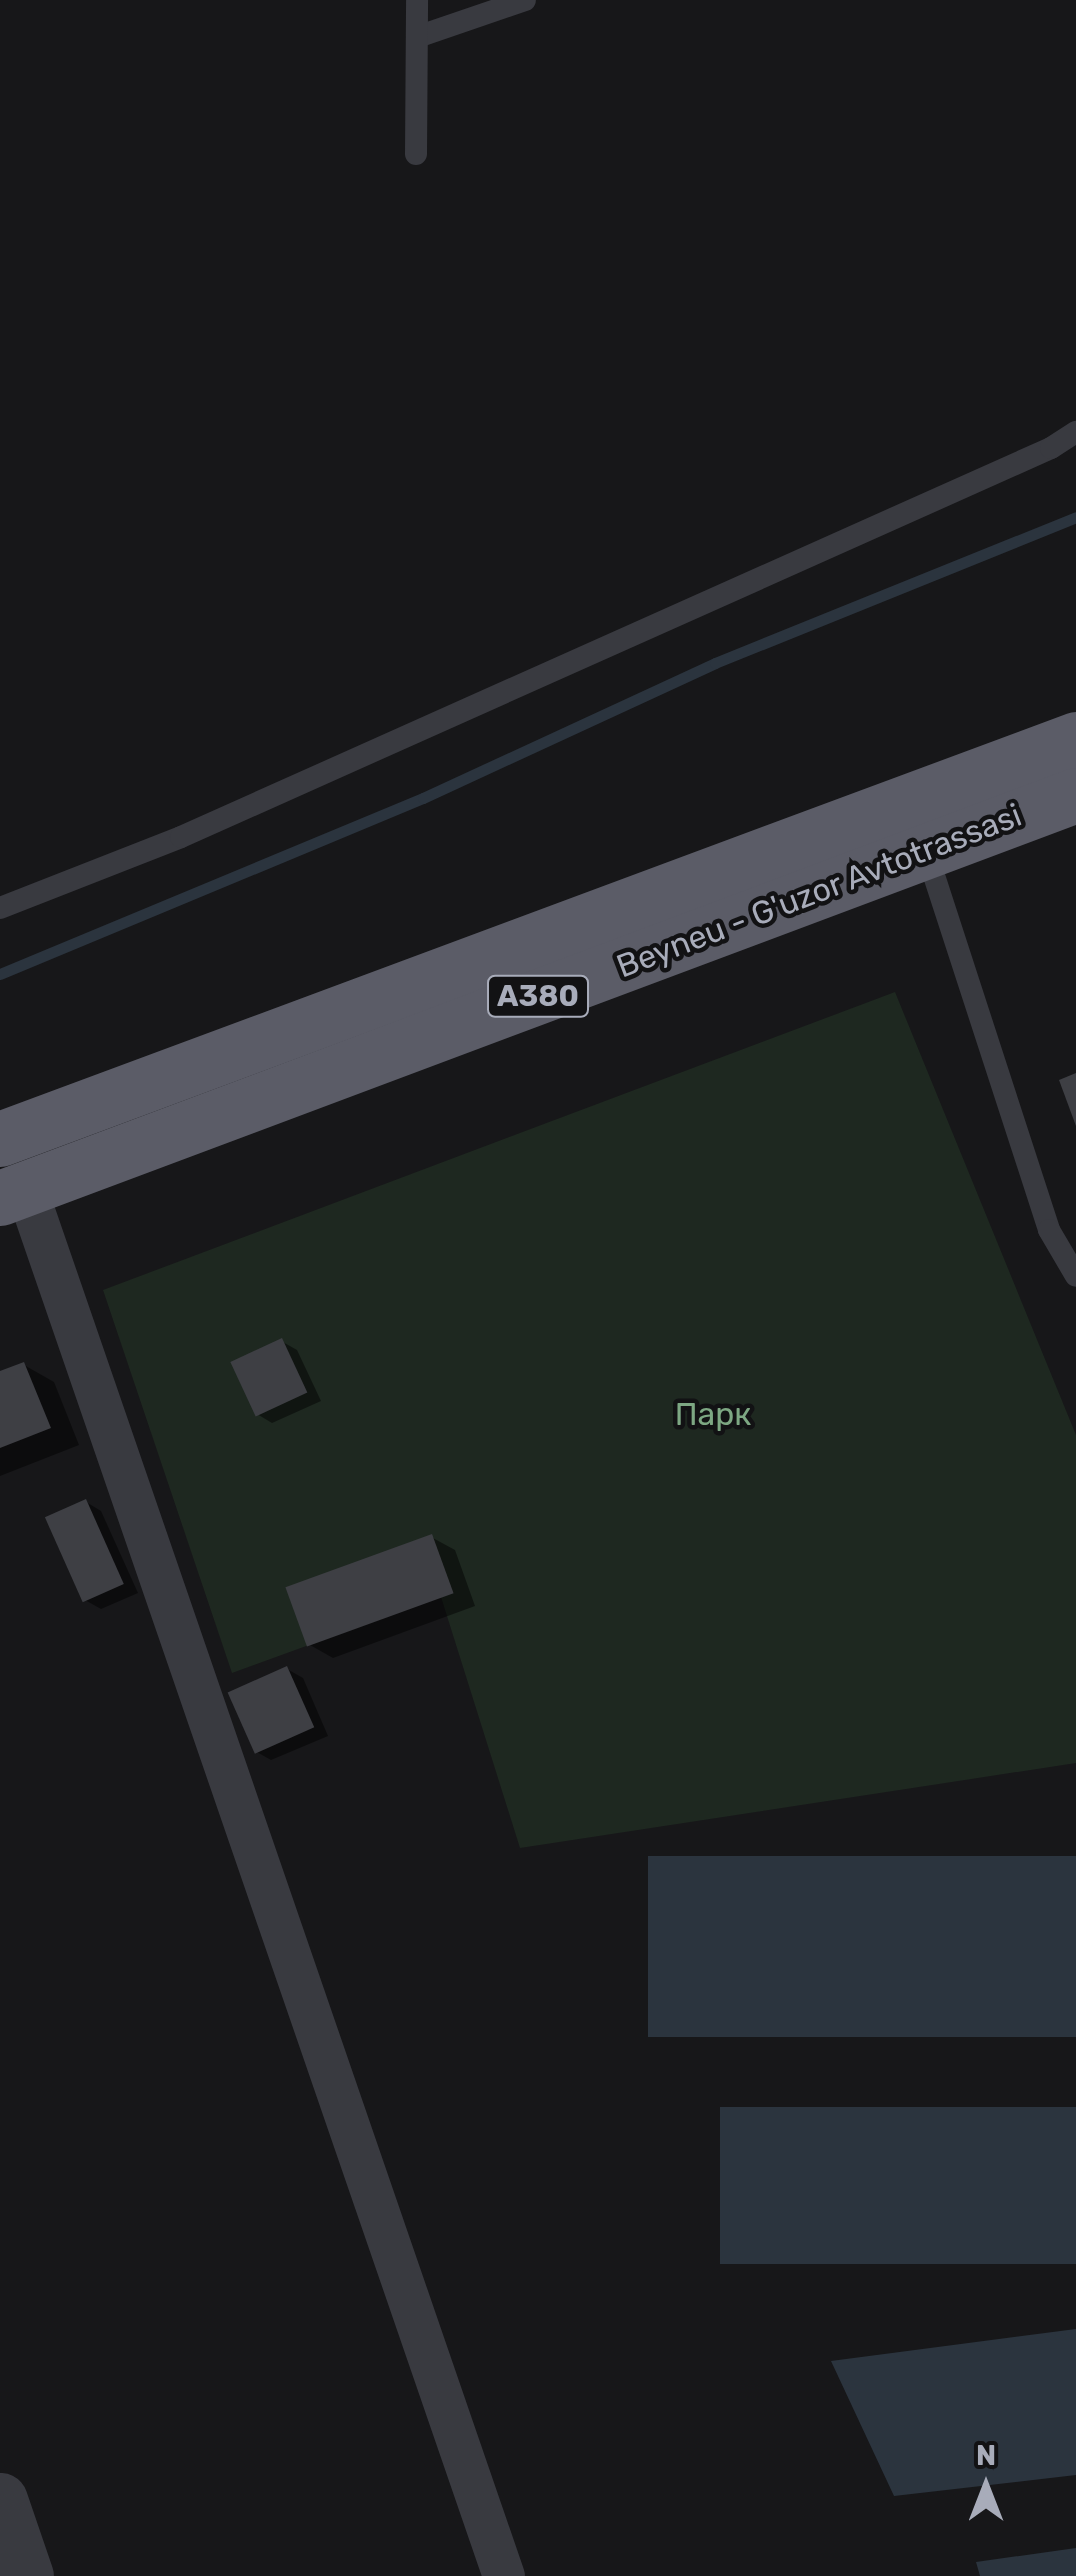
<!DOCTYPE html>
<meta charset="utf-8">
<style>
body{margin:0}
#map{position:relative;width:1076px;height:2576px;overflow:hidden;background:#171719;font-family:Rubik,sans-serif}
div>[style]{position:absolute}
.green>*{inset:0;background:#1e2820}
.water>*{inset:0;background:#2b343e;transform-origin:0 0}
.shadow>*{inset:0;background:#0007}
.stream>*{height:11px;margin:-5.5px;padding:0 5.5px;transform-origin:5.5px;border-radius:5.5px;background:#2b343e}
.building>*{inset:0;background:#3e3f44;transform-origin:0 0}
.service>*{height:22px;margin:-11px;padding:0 11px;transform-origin:11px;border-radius:11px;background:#393a40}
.minor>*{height:42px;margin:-21px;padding:0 21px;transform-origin:21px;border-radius:21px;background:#393a40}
.tertiary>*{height:55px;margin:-27.5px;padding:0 27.5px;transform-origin:27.5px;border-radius:27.5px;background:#393a40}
.trunk>*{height:55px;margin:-27.5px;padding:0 27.5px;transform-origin:27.5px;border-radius:27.5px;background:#5b5c67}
span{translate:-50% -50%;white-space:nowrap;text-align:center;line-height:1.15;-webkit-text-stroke:9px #121214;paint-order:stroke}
.shield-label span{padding:2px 8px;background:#121214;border:2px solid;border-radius:8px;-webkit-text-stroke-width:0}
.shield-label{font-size:30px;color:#a8acba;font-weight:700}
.street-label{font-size:32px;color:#a8acba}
.park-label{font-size:32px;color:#7da783}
.north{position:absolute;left:936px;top:2436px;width:100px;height:100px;-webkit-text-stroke:8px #121214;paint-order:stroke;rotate:0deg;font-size:28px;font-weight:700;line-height:40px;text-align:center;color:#a8acba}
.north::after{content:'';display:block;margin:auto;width:35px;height:45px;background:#a8acba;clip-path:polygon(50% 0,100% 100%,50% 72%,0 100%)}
</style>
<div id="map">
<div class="green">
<i style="clip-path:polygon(895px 992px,1076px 1435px,1076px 1763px,520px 1848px,441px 1597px,232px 1673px,103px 1290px)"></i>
</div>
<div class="water">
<i style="left:1076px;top:1856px;width:181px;height:428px;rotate:90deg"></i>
<i style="left:1076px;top:2107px;width:157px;height:356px;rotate:90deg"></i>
<i style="clip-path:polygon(1076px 2329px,1076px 2475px,894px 2496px,831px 2361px)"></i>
<i style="clip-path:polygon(1076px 2548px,1076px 2576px,980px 2576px,976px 2562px)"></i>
</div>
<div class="shadow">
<i style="clip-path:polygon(281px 1341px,297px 1350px,321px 1401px,272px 1423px,257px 1414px)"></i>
<i style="clip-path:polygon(24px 1365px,54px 1382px,79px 1445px,0 1476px,0 1374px)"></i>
<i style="clip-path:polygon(86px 1502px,101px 1511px,138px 1593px,101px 1609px,85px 1600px)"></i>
<i style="clip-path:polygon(431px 1537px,455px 1550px,475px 1606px,333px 1658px,310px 1645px)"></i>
<i style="clip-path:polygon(287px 1669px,303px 1678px,328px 1736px,271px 1760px,255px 1751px)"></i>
</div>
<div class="stream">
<i style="left:0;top:974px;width:458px;rotate:-22.6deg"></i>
<i style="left:423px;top:798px;width:322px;rotate:-24.8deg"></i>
<i style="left:715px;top:663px;width:389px;rotate:-22deg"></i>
</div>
<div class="building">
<i style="clip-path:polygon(1076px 1073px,1076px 1126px,1059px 1080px)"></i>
<i style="left:282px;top:1338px;width:60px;height:57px;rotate:65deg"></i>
<i style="clip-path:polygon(24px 1362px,51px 1428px,0 1448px,0 1371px)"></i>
<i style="left:86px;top:1499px;width:93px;height:45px;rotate:66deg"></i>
<i style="left:432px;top:1534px;width:63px;height:156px;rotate:70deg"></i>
<i style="left:287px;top:1666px;width:67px;height:65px;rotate:66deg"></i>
</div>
<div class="service">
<i style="left:417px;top:37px;width:114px;rotate:-18.9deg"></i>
<i style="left:416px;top:154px;width:154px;rotate:-89.6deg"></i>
<i style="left:926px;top:851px;width:398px;rotate:72deg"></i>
<i style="left:1049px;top:1230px;width:53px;rotate:59.6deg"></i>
<i style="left:0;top:908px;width:194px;rotate:-21.4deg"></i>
<i style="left:181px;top:837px;width:953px;rotate:-24.09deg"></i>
<i style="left:1051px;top:448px;width:30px;rotate:-33deg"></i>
</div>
<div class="minor">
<i style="left:26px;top:1188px;width:1468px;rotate:71deg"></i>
</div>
<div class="tertiary">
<i style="left:0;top:2500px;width:80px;rotate:71.1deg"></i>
</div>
<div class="trunk">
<i style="left:0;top:1139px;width:1148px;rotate:-20.39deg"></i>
<i style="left:0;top:1198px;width:1149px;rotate:-20.53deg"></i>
</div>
<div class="shield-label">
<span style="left:538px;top:996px">A380</span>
</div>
<div class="street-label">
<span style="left:819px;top:891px;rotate:-21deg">Beyneu - G'uzor Avtotrassasi</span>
</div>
<div class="park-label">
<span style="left:713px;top:1414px">Парк</span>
</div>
<div class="north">N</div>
</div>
